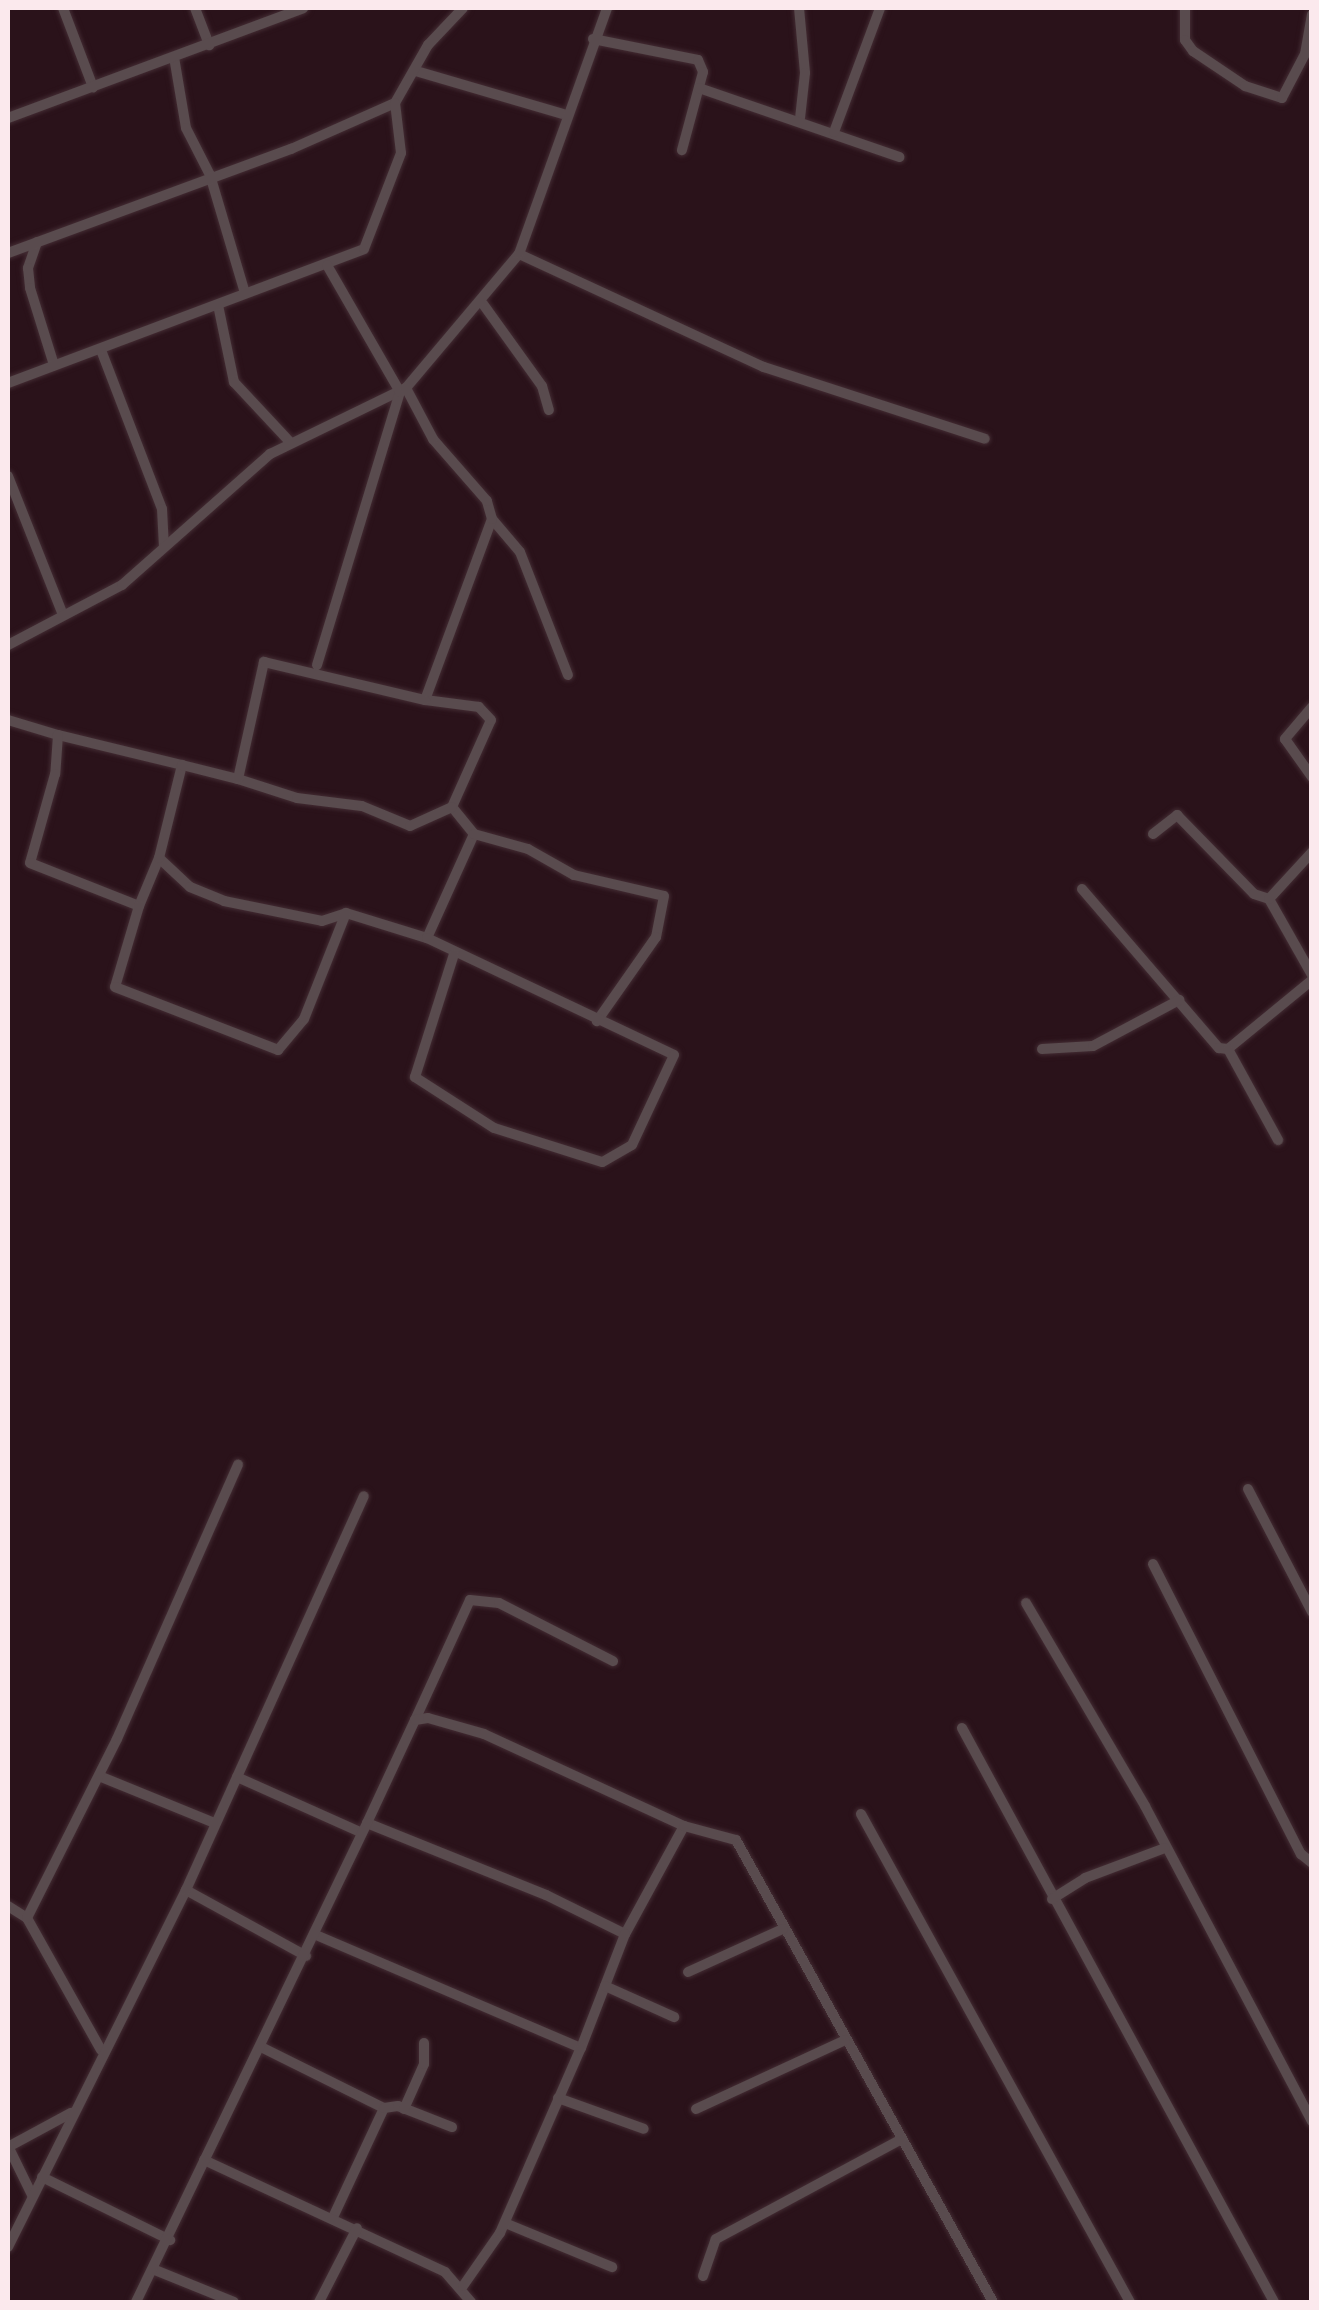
<!DOCTYPE html>
<style>
body{margin:0}
#map{position:relative;width:1319px;height:2310px;overflow:hidden;background:#2a121a;font-family:Ubuntu,sans-serif}
div>[style]{position:absolute}
.roads{filter:drop-shadow(0 0 2px #432c33) drop-shadow(0 0 2px #432c33)}
.minor>*{height:10px;margin:-5px;padding:0 5px;transform-origin:5px;border-radius:5px;background:#594b4e}
span{translate:-50% -50%;white-space:nowrap;text-align:center;line-height:1.15;-webkit-text-stroke:8px #0c0305;paint-order:stroke}
.frame{position:absolute;inset:0;border:10px solid #fbe9ed;pointer-events:none}
</style>
<div id="map">
<div class="roads">
<div class="minor">
<i style="left:63px;top:8px;width:85px;rotate:69.2deg"></i>
<i style="left:195px;top:8px;width:40px;rotate:69deg"></i>
<i style="left:799px;top:8px;width:65px;rotate:84.7deg"></i>
<i style="left:805px;top:73px;width:45px;rotate:96.3deg"></i>
<i style="left:1185px;top:8px;width:32px;rotate:90deg"></i>
<i style="left:1185px;top:40px;width:14px;rotate:54deg"></i>
<i style="left:1193px;top:51px;width:63px;rotate:33.9deg"></i>
<i style="left:1245px;top:86px;width:39px;rotate:18deg"></i>
<i style="left:1282px;top:98px;width:50px;rotate:-62.4deg"></i>
<i style="left:1305px;top:54px;width:40px;rotate:-80deg"></i>
<i style="left:593px;top:39px;width:107px;rotate:11.3deg"></i>
<i style="left:698px;top:60px;width:13px;rotate:67deg"></i>
<i style="left:703px;top:72px;width:81px;rotate:105.1deg"></i>
<i style="left:174px;top:57px;width:72px;rotate:80.4deg"></i>
<i style="left:186px;top:128px;width:53px;rotate:62.9deg"></i>
<i style="left:210px;top:175px;width:123px;rotate:73.5deg"></i>
<i style="left:416px;top:71px;width:153px;rotate:16.3deg"></i>
<i style="left:699px;top:88px;width:212px;rotate:19deg"></i>
<i style="left:8px;top:118px;width:315px;rotate:-20.4deg"></i>
<i style="left:834px;top:132px;width:132px;rotate:-69.6deg"></i>
<i style="left:37px;top:242px;width:28px;rotate:109deg"></i>
<i style="left:28px;top:268px;width:20px;rotate:84deg"></i>
<i style="left:30px;top:288px;width:81px;rotate:72.7deg"></i>
<i style="left:8px;top:253px;width:302px;rotate:-20.2deg"></i>
<i style="left:291px;top:149px;width:114px;rotate:-23.9deg"></i>
<i style="left:395px;top:103px;width:67px;rotate:-60.4deg"></i>
<i style="left:428px;top:45px;width:51px;rotate:-46.6deg"></i>
<i style="left:519px;top:254px;width:270px;rotate:24.8deg"></i>
<i style="left:764px;top:367px;width:232px;rotate:18deg"></i>
<i style="left:483px;top:304px;width:101px;rotate:54.3deg"></i>
<i style="left:542px;top:386px;width:25px;rotate:74deg"></i>
<i style="left:218px;top:305px;width:79px;rotate:78.3deg"></i>
<i style="left:234px;top:382px;width:82px;rotate:47deg"></i>
<i style="left:101px;top:350px;width:170px;rotate:69deg"></i>
<i style="left:162px;top:509px;width:38px;rotate:87deg"></i>
<i style="left:8px;top:383px;width:380px;rotate:-20.6deg"></i>
<i style="left:364px;top:249px;width:103px;rotate:-68.9deg"></i>
<i style="left:401px;top:153px;width:50px;rotate:-96.8deg"></i>
<i style="left:8px;top:476px;width:149px;rotate:68.4deg"></i>
<i style="left:492px;top:519px;width:43px;rotate:49.7deg"></i>
<i style="left:520px;top:552px;width:132px;rotate:68.7deg"></i>
<i style="left:8px;top:645px;width:129px;rotate:-27.8deg"></i>
<i style="left:122px;top:585px;width:198px;rotate:-41.5deg"></i>
<i style="left:270px;top:454px;width:151px;rotate:-25.9deg"></i>
<i style="left:406px;top:388px;width:175px;rotate:-49.9deg"></i>
<i style="left:519px;top:254px;width:261px;rotate:-70.3deg"></i>
<i style="left:317px;top:665px;width:285px;rotate:-73.1deg"></i>
<i style="left:400px;top:392px;width:146px;rotate:-119.9deg"></i>
<i style="left:1312px;top:707px;width:42px;rotate:130.2deg"></i>
<i style="left:1285px;top:739px;width:47px;rotate:54.6deg"></i>
<i style="left:8px;top:720px;width:52px;rotate:16.7deg"></i>
<i style="left:182px;top:765px;width:128px;rotate:-166.4deg"></i>
<i style="left:58px;top:735px;width:39px;rotate:94deg"></i>
<i style="left:55px;top:774px;width:92px;rotate:105.7deg"></i>
<i style="left:30px;top:863px;width:117px;rotate:21.5deg"></i>
<i style="left:139px;top:906px;width:52px;rotate:-67.4deg"></i>
<i style="left:159px;top:858px;width:42px;rotate:43.1deg"></i>
<i style="left:190px;top:887px;width:37px;rotate:22deg"></i>
<i style="left:224px;top:901px;width:100px;rotate:11.5deg"></i>
<i style="left:322px;top:921px;width:25px;rotate:-18deg"></i>
<i style="left:346px;top:913px;width:85px;rotate:17.2deg"></i>
<i style="left:427px;top:938px;width:114px;rotate:-65.7deg"></i>
<i style="left:474px;top:834px;width:35px;rotate:-129deg"></i>
<i style="left:452px;top:807px;width:95px;rotate:-65.9deg"></i>
<i style="left:491px;top:720px;width:18px;rotate:-133deg"></i>
<i style="left:479px;top:707px;width:54px;rotate:-172.6deg"></i>
<i style="left:425px;top:700px;width:193px;rotate:-69.7deg"></i>
<i style="left:492px;top:519px;width:19px;rotate:-106deg"></i>
<i style="left:487px;top:501px;width:82px;rotate:-131.1deg"></i>
<i style="left:433px;top:439px;width:58px;rotate:-117.9deg"></i>
<i style="left:238px;top:779px;width:62px;rotate:17.9deg"></i>
<i style="left:297px;top:798px;width:65px;rotate:7deg"></i>
<i style="left:362px;top:806px;width:52px;rotate:22.6deg"></i>
<i style="left:410px;top:826px;width:46px;rotate:-24.3deg"></i>
<i style="left:474px;top:834px;width:56px;rotate:15.5deg"></i>
<i style="left:528px;top:849px;width:53px;rotate:29.5deg"></i>
<i style="left:574px;top:875px;width:92px;rotate:13.1deg"></i>
<i style="left:664px;top:896px;width:42px;rotate:101deg"></i>
<i style="left:656px;top:937px;width:103px;rotate:125.1deg"></i>
<i style="left:1153px;top:834px;width:31px;rotate:-38deg"></i>
<i style="left:1177px;top:815px;width:110px;rotate:45.7deg"></i>
<i style="left:1254px;top:894px;width:16px;rotate:18deg"></i>
<i style="left:1269px;top:899px;width:87px;rotate:60.5deg"></i>
<i style="left:159px;top:858px;width:96px;rotate:-76.1deg"></i>
<i style="left:182px;top:765px;width:58px;rotate:14deg"></i>
<i style="left:238px;top:779px;width:120px;rotate:-77.5deg"></i>
<i style="left:264px;top:662px;width:165px;rotate:13.3deg"></i>
<i style="left:1082px;top:889px;width:210px;rotate:49.3deg"></i>
<i style="left:1219px;top:1048px;width:9px;rotate:6deg"></i>
<i style="left:1228px;top:1049px;width:109px;rotate:-39.4deg"></i>
<i style="left:1269px;top:899px;width:64px;rotate:-47.5deg"></i>
<i style="left:139px;top:906px;width:84px;rotate:106.5deg"></i>
<i style="left:115px;top:987px;width:175px;rotate:21.1deg"></i>
<i style="left:278px;top:1050px;width:40px;rotate:-50deg"></i>
<i style="left:304px;top:1019px;width:114px;rotate:-68.4deg"></i>
<i style="left:427px;top:938px;width:273px;rotate:25.3deg"></i>
<i style="left:674px;top:1055px;width:99px;rotate:115deg"></i>
<i style="left:632px;top:1145px;width:34px;rotate:150deg"></i>
<i style="left:602px;top:1162px;width:113px;rotate:-162.5deg"></i>
<i style="left:494px;top:1128px;width:94px;rotate:-147.2deg"></i>
<i style="left:415px;top:1077px;width:129px;rotate:-72.4deg"></i>
<i style="left:1042px;top:1049px;width:51px;rotate:-3.4deg"></i>
<i style="left:1093px;top:1046px;width:98px;rotate:-28.1deg"></i>
<i style="left:1228px;top:1049px;width:104px;rotate:61.2deg"></i>
<i style="left:1248px;top:1489px;width:139px;rotate:62.5deg"></i>
<i style="left:1153px;top:1564px;width:326px;rotate:63deg"></i>
<i style="left:1301px;top:1854px;width:14px;rotate:39deg"></i>
<i style="left:1026px;top:1603px;width:235px;rotate:59.6deg"></i>
<i style="left:1145px;top:1806px;width:357px;rotate:62.1deg"></i>
<i style="left:415px;top:1720px;width:132px;rotate:-65.4deg"></i>
<i style="left:470px;top:1600px;width:29px;rotate:6deg"></i>
<i style="left:499px;top:1603px;width:128px;rotate:27deg"></i>
<i style="left:962px;top:1728px;width:653px;rotate:61.47deg"></i>
<i style="left:99px;top:1776px;width:125px;rotate:22.1deg"></i>
<i style="left:237px;top:1777px;width:133px;rotate:24.1deg"></i>
<i style="left:861px;top:1814px;width:557px;rotate:61.14deg"></i>
<i style="left:684px;top:1826px;width:123px;rotate:118.6deg"></i>
<i style="left:625px;top:1934px;width:88px;rotate:-153.7deg"></i>
<i style="left:546px;top:1895px;width:193px;rotate:-158.1deg"></i>
<i style="left:367px;top:1823px;width:114px;rotate:-65deg"></i>
<i style="left:415px;top:1720px;width:13px;rotate:-9deg"></i>
<i style="left:428px;top:1718px;width:58px;rotate:15.9deg"></i>
<i style="left:484px;top:1734px;width:220px;rotate:24.7deg"></i>
<i style="left:684px;top:1826px;width:54px;rotate:15.1deg"></i>
<i style="left:736px;top:1840px;width:529px;rotate:60.91deg"></i>
<i style="left:186px;top:1890px;width:137px;rotate:28.8deg"></i>
<i style="left:1052px;top:1899px;width:39px;rotate:-32deg"></i>
<i style="left:1085px;top:1878px;width:85px;rotate:-20.6deg"></i>
<i style="left:8px;top:1906px;width:22px;rotate:32deg"></i>
<i style="left:27px;top:1918px;width:151px;rotate:60.7deg"></i>
<i style="left:27px;top:1918px;width:200px;rotate:-63.3deg"></i>
<i style="left:117px;top:1739px;width:300px;rotate:-66.2deg"></i>
<i style="left:316px;top:1935px;width:288px;rotate:23.1deg"></i>
<i style="left:581px;top:2048px;width:122px;rotate:-68.9deg"></i>
<i style="left:688px;top:1972px;width:104px;rotate:-24.4deg"></i>
<i style="left:605px;top:1986px;width:76px;rotate:24.2deg"></i>
<i style="left:261px;top:2047px;width:137px;rotate:26.4deg"></i>
<i style="left:384px;top:2108px;width:118px;rotate:115deg"></i>
<i style="left:558px;top:2098px;width:91px;rotate:19.8deg"></i>
<i style="left:384px;top:2108px;width:14px;rotate:-8deg"></i>
<i style="left:398px;top:2106px;width:58px;rotate:21.3deg"></i>
<i style="left:404px;top:2109px;width:49px;rotate:-66deg"></i>
<i style="left:424px;top:2064px;width:21px;rotate:-90deg"></i>
<i style="left:696px;top:2109px;width:164px;rotate:-24.8deg"></i>
<i style="left:8px;top:2146px;width:55px;rotate:63.9deg"></i>
<i style="left:8px;top:2147px;width:72px;rotate:-28.4deg"></i>
<i style="left:204px;top:2160px;width:266px;rotate:24.9deg"></i>
<i style="left:445px;top:2272px;width:40px;rotate:49deg"></i>
<i style="left:42px;top:2177px;width:143px;rotate:26.2deg"></i>
<i style="left:505px;top:2223px;width:116px;rotate:22.4deg"></i>
<i style="left:8px;top:2247px;width:399px;rotate:-63.5deg"></i>
<i style="left:186px;top:1890px;width:432px;rotate:-65.7deg"></i>
<i style="left:155px;top:2270px;width:85px;rotate:22.1deg"></i>
<i style="left:703px;top:2276px;width:39px;rotate:-71deg"></i>
<i style="left:716px;top:2239px;width:211px;rotate:-28.3deg"></i>
<i style="left:463px;top:2286px;width:65px;rotate:-55.1deg"></i>
<i style="left:500px;top:2233px;width:202px;rotate:-66.4deg"></i>
<i style="left:136px;top:2302px;width:532px;rotate:-64.25deg"></i>
<i style="left:319px;top:2302px;width:83px;rotate:-62.8deg"></i>
</div>
</div>
<div class="frame"></div>
</div>
